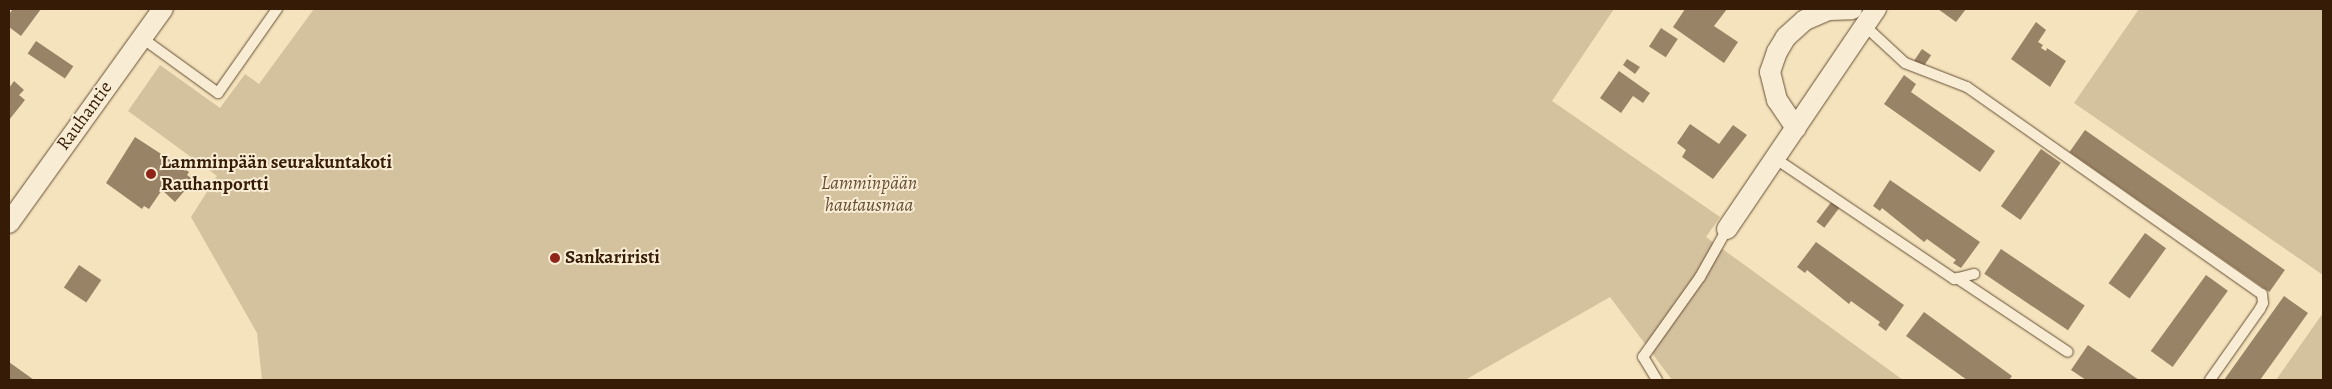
<!DOCTYPE html>
<meta charset="utf-8">
<style>
body{margin:0}
#map{position:relative;width:2332px;height:389px;overflow:hidden;background:#f4e3bd;font-family:Alegreya,serif}
div>[style]{position:absolute}
.green>*{inset:0;background:#d4c19e}
.building>*{inset:0;background:#998366;transform-origin:0 0}
.roads{filter:drop-shadow(0 0 1px #664e34) drop-shadow(0 0 1px #664e34)}
.lane>*{height:10px;margin:-5px;padding:0 5px;transform-origin:5px;border-radius:5px;background:#f8edd4}
.street>*{height:20px;margin:-10px;padding:0 10px;transform-origin:10px;border-radius:10px;background:#f8edd4}
.dots>*{width:14px;height:14px;translate:-50% -50%;box-sizing:border-box;border:2px solid #f8edd4;border-radius:50%}
span{translate:-50% -50%;white-space:nowrap;text-align:center;line-height:1.15;-webkit-text-stroke:4px #f8edd4;paint-order:stroke}
.street-label{font-size:19px;color:#361c07}
.poi-label{font-size:19px;color:#361c07;font-weight:700}
.left{translate:0 -50%;text-align:left}
.park-label{font-size:19px;color:#654e34;font-style:italic}
.frame{position:absolute;inset:0;border:10px solid #361c07;pointer-events:none}
</style>
<div id="map">
<div class="green">
<i style="clip-path:polygon(314px 9px,1614px 9px,1552px 101px,1720px 217px,1706px 237px,1903px 380px,1672px 380px,1610px 297px,1465px 380px,262px 380px,257px 333px,191px 217px,217px 176px,128px 111px,160px 65px,220px 108px,245px 74px,259px 84px)"></i>
<i style="clip-path:polygon(2139px 9px,2323px 9px,2323px 275px,2074px 103px)"></i>
<i style="clip-path:polygon(2323px 313px,2323px 380px,2276px 380px)"></i>
</div>
<div class="building">
<i style="clip-path:polygon(13px 9px,41px 9px,21px 36px,9px 27px,9px 14px)"></i>
<i style="clip-path:polygon(1685px 9px,1727px 9px,1714px 26px,1738px 42px,1724px 63px,1673px 27px)"></i>
<i style="clip-path:polygon(1938px 9px,1966px 9px,1956px 22px)"></i>
<i style="clip-path:polygon(2036px 22px,2046px 30px,2038px 42px,2043px 45px,2041px 48px,2046px 51px,2047px 48px,2066px 61px,2050px 87px,2011px 59px)"></i>
<i style="left:1661px;top:28px;width:20px;height:22px;rotate:33deg"></i>
<i style="left:36px;top:41px;width:45px;height:15px;rotate:34deg"></i>
<i style="left:1922px;top:49px;width:11px;height:14px;rotate:34deg"></i>
<i style="clip-path:polygon(1627px 59px,1640px 67px,1635px 74px,1623px 65px)"></i>
<i style="clip-path:polygon(1619px 71px,1650px 93px,1643px 103px,1633px 96px,1621px 113px,1600px 98px)"></i>
<i style="clip-path:polygon(1904px 75px,1916px 84px,1911px 92px,1995px 151px,1980px 172px,1884px 104px)"></i>
<i style="clip-path:polygon(14px 81px,24px 90px,19px 95px,25px 100px,9px 120px,9px 88px)"></i>
<i style="clip-path:polygon(1690px 124px,1719px 144px,1733px 125px,1747px 135px,1713px 179px,1682px 157px,1686px 150px,1677px 143px)"></i>
<i style="left:2085px;top:130px;width:244px;height:27px;rotate:35deg"></i>
<i style="clip-path:polygon(135px 137px,189px 172px,187px 175px,194px 180px,175px 202px,162px 190px,149px 209px,144px 206px,142px 209px,106px 183px)"></i>
<i style="left:2041px;top:149px;width:24px;height:70px;rotate:35deg"></i>
<i style="clip-path:polygon(1890px 180px,1980px 242px,1961px 268px,1953px 263px,1956px 260px,1927px 239px,1924px 242px,1882px 208px,1880px 211px,1873px 206px)"></i>
<i style="left:1832px;top:201px;width:10px;height:26px;rotate:37deg"></i>
<i style="left:2145px;top:233px;width:26px;height:62px;rotate:36deg"></i>
<i style="clip-path:polygon(1816px 242px,1904px 305px,1886px 331px,1878px 325px,1880px 322px,1851px 301px,1849px 304px,1807px 270px,1805px 273px,1797px 267px)"></i>
<i style="left:2001px;top:249px;width:101px;height:30px;rotate:34deg"></i>
<i style="left:79px;top:265px;width:27px;height:27px;rotate:34deg"></i>
<i style="left:2206px;top:275px;width:27px;height:94px;rotate:36deg"></i>
<i style="clip-path:polygon(2284px 296px,2308px 313px,2260px 380px,2224px 380px)"></i>
<i style="clip-path:polygon(1924px 312px,2012px 376px,2009px 380px,1967px 380px,1906px 336px)"></i>
<i style="clip-path:polygon(2088px 345px,2139px 380px,2086px 380px,2071px 370px)"></i>
<i style="clip-path:polygon(9px 362px,34px 380px,9px 380px)"></i>
</div>
<div class="roads">
<div class="lane">
<i style="left:1865px;top:26px;width:54px;rotate:42.8deg"></i>
<i style="left:1905px;top:63px;width:66px;rotate:21.2deg"></i>
<i style="left:1967px;top:87px;width:360px;rotate:35.1deg"></i>
<i style="left:2262px;top:294px;width:9px;rotate:84deg"></i>
<i style="left:2263px;top:303px;width:7px;rotate:117deg"></i>
<i style="left:2260px;top:309px;width:87px;rotate:125.2deg"></i>
<i style="left:142px;top:38px;width:94px;rotate:35.9deg"></i>
<i style="left:218px;top:93px;width:103px;rotate:-54.9deg"></i>
<i style="left:1776px;top:159px;width:215px;rotate:34deg"></i>
<i style="left:1954px;top:279px;width:21px;rotate:-14deg"></i>
<i style="left:1957px;top:278px;width:133px;rotate:33.7deg"></i>
<i style="left:1657px;top:380px;width:27px;rotate:-121deg"></i>
<i style="left:1643px;top:357px;width:98px;rotate:-54.5deg"></i>
<i style="left:1700px;top:277px;width:55px;rotate:-60.6deg"></i>
</div>
<div class="street">
<i style="left:1796px;top:128px;width:34px;rotate:-124deg"></i>
<i style="left:1777px;top:100px;width:29px;rotate:-104deg"></i>
<i style="left:1770px;top:72px;width:21px;rotate:-71deg"></i>
<i style="left:1777px;top:52px;width:17px;rotate:-59deg"></i>
<i style="left:1786px;top:37px;width:25px;rotate:-42deg"></i>
<i style="left:1805px;top:20px;width:26px;rotate:-23deg"></i>
<i style="left:1829px;top:10px;width:23px;rotate:-2deg"></i>
<i style="left:9px;top:223px;width:264px;rotate:-54.3deg"></i>
<i style="left:1727px;top:229px;width:266px;rotate:-55.9deg"></i>
</div>
</div>
<div class="dots">
<i style="left:151px;top:174px;background:#8f2418"></i>
<i style="left:555px;top:258px;background:#8f2418"></i>
</div>
<div class="street-label">
<span style="left:85px;top:116px;rotate:-54deg">Rauhantie</span>
</div>
<div class="poi-label">
<span class="left" style="left:161px;top:174px">Lamminpään seurakuntakoti<br>Rauhanportti</span>
<span class="left" style="left:565px;top:258px">Sankariristi</span>
</div>
<div class="park-label">
<span style="left:869px;top:195px">Lamminpään<br>hautausmaa</span>
</div>
<div class="frame"></div>
</div>
